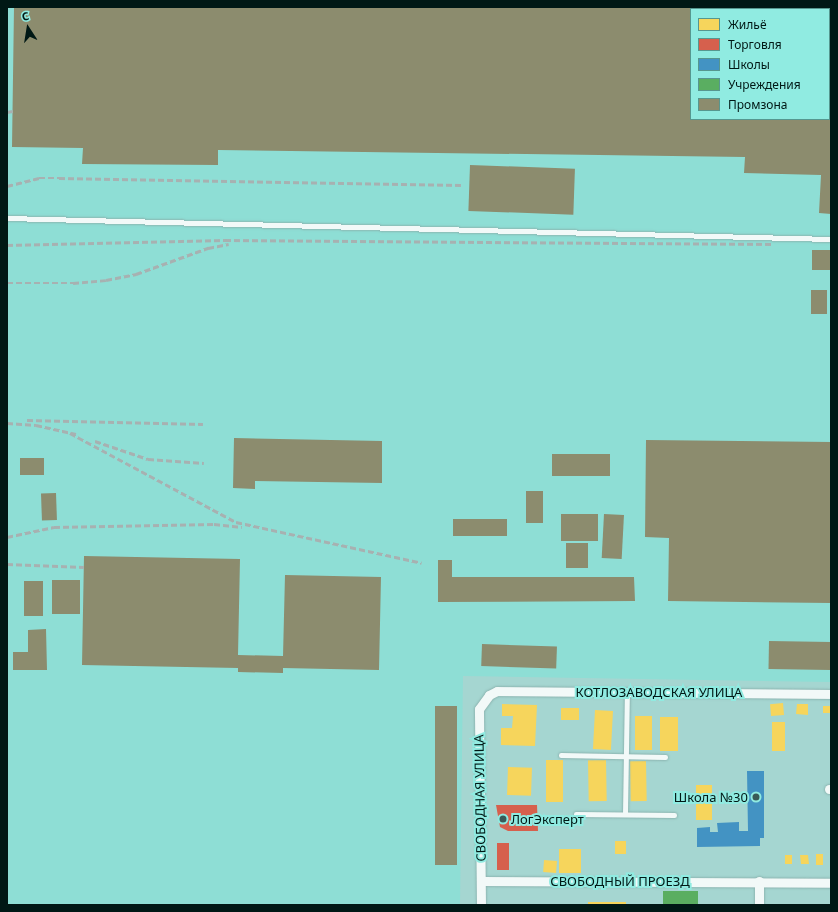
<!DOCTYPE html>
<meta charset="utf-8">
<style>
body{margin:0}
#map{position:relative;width:838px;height:912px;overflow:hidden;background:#a5d6d1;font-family:"Noto Sans",sans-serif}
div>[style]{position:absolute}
.built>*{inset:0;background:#8eded5}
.homes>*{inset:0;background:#f6d55c;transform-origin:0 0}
.shops>*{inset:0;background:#d6604d;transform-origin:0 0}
.schools>*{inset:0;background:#4393c3}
.public>*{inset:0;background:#5aae61;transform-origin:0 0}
.industry>*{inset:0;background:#8c8c6e;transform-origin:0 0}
.roads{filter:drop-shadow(0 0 1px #8bb3af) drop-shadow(0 0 1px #8bb3af)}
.lane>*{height:4.5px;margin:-2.25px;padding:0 2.25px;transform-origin:2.25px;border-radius:2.25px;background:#f2f9f8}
.street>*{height:9px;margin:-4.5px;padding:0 4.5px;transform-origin:4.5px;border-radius:4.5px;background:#f2f9f8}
.rail>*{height:2.5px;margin-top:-1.25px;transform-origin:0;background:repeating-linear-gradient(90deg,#a7b1b1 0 6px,transparent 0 9px)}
.dots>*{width:11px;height:11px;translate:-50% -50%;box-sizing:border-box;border:2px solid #90ebe1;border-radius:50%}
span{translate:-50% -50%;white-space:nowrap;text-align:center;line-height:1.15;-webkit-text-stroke:4px #90ebe1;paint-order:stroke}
.street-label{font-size:13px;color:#001815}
.poi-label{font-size:13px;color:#001815}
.right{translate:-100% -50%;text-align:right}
.left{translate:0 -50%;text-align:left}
.frame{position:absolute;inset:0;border:8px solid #001815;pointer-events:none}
.legend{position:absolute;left:690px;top:8px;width:140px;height:112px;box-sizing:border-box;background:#90ebe1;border:1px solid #56978f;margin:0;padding:5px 7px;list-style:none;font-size:12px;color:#001815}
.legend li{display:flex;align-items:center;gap:8px;height:20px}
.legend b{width:20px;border:1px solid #56978f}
.north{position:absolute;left:8px;top:8px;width:40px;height:40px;-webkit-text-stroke:3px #90ebe1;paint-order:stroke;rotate:348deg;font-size:11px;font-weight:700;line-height:16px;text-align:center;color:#001815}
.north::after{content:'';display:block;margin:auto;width:14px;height:18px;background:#001815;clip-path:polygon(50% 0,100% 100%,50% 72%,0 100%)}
</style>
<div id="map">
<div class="built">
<i style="clip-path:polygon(evenodd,7px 7px,831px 7px,831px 682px,463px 676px,460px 905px,7px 905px,7px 7px,691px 9px,829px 9px,829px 119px,691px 119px,691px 9px)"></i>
</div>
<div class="homes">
<i style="left:783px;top:703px;width:12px;height:13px;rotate:85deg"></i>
<i style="clip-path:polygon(502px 704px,537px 705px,535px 746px,501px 745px,501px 728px,512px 728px,513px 716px,502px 716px)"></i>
<i style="clip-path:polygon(797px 704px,808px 704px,808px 715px,796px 714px)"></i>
<i style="left:823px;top:706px;width:8px;height:7px"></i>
<i style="left:561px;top:708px;width:18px;height:12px"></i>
<i style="left:595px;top:710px;width:18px;height:39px;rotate:3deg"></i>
<i style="left:635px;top:716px;width:17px;height:34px"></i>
<i style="left:660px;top:717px;width:18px;height:34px"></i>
<i style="left:772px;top:722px;width:13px;height:29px"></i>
<i style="left:546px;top:760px;width:17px;height:42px"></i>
<i style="left:606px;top:760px;width:41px;height:18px;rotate:89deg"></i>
<i style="left:646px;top:761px;width:40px;height:16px;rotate:89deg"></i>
<i style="left:508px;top:767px;width:24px;height:28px;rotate:2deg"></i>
<i style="left:696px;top:785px;width:16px;height:35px"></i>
<i style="left:615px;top:841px;width:11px;height:13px"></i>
<i style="left:559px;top:849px;width:22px;height:24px"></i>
<i style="left:816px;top:854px;width:7px;height:11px"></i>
<i style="left:785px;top:855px;width:7px;height:9px"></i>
<i style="clip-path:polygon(800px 855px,808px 855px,809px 864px,801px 864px)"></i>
<i style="left:544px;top:860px;width:13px;height:12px;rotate:4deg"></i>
<i style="left:588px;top:902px;width:38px;height:3px"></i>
</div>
<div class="shops">
<i style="clip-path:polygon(496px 805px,537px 805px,538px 831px,508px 831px,500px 827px)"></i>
<i style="left:497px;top:843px;width:12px;height:27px"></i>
</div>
<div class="schools">
<i style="clip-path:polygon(747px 771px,764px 771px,764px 838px,760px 838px,760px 846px,697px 847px,697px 828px,710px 827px,710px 832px,718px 832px,717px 823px,739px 822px,739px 831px,748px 831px)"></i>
</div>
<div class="public">
<i style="left:663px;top:891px;width:35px;height:14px"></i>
</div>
<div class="industry">
<i style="clip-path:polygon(evenodd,14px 7px,831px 7px,831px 214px,819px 213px,821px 175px,744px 173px,745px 157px,218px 150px,218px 165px,82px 164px,83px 148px,12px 147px,14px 7px,691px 9px,829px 9px,829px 119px,691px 119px,691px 9px)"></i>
<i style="left:470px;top:165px;width:105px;height:46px;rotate:2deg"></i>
<i style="left:812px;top:250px;width:19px;height:20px"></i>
<i style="left:811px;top:290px;width:16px;height:24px"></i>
<i style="clip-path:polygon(234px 438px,382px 441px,382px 483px,255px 481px,255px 489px,233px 488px)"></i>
<i style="clip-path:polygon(646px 440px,831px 442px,831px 603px,668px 601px,669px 538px,645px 537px)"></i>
<i style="left:552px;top:454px;width:58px;height:22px"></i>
<i style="left:20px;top:458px;width:24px;height:17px"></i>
<i style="left:526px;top:491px;width:17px;height:32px"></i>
<i style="left:56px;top:493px;width:27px;height:15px;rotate:88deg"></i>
<i style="left:561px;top:514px;width:37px;height:27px"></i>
<i style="left:604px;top:514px;width:20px;height:44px;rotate:3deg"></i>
<i style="left:507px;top:519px;width:17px;height:54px;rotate:90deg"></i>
<i style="left:588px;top:543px;width:25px;height:22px;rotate:90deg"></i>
<i style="clip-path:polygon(84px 556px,240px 559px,238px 655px,283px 656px,285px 575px,381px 577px,379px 670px,283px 668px,283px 673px,238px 672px,238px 668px,82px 665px)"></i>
<i style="clip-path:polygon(438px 560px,452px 560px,452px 577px,634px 577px,635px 601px,438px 602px)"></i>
<i style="left:52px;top:580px;width:28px;height:34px"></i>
<i style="left:24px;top:581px;width:19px;height:35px"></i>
<i style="clip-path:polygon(46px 629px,47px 670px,13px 670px,13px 652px,28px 652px,28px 630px)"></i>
<i style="left:769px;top:641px;width:62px;height:28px;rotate:1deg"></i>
<i style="left:482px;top:644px;width:75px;height:22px;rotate:2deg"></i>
<i style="left:435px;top:706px;width:22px;height:159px"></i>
</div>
<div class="roads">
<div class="lane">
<i style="left:7px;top:218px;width:824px;rotate:1.46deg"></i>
<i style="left:561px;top:755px;width:104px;rotate:1.1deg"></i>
<i style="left:576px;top:814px;width:98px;rotate:0.6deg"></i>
<i style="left:625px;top:814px;width:122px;rotate:-89.1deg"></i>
</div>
<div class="street">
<i style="left:829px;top:789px;width:2px"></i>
<i style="left:481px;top:881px;width:350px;rotate:0.3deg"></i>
<i style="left:759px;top:881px;width:24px;rotate:90deg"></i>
<i style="left:481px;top:905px;width:196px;rotate:-90.6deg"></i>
<i style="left:479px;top:709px;width:17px;rotate:-54deg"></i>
<i style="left:489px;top:695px;width:9px;rotate:-27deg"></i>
<i style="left:497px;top:691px;width:334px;rotate:0.5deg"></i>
</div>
</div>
<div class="rail">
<i style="left:7px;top:112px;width:6px;rotate:-9deg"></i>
<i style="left:7px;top:186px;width:33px;rotate:-14deg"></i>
<i style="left:39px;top:178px;width:20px"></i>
<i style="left:59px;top:178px;width:402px;rotate:1deg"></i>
<i style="left:7px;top:245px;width:218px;rotate:-1.3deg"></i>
<i style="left:225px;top:240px;width:549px;rotate:0.42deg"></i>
<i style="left:7px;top:283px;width:66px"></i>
<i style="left:73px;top:283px;width:33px;rotate:-5deg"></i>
<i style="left:106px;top:280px;width:31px;rotate:-11deg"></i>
<i style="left:136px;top:274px;width:77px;rotate:-19.9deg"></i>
<i style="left:208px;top:248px;width:21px;rotate:-11deg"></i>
<i style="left:27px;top:420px;width:176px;rotate:1.3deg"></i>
<i style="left:7px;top:423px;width:29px;rotate:4deg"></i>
<i style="left:36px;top:425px;width:41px;rotate:12.7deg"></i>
<i style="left:70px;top:433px;width:188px;rotate:28.2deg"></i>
<i style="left:236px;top:522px;width:190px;rotate:12.4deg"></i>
<i style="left:95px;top:441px;width:56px;rotate:18.8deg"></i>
<i style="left:148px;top:459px;width:56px;rotate:4.1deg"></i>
<i style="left:7px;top:537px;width:48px;rotate:-12deg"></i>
<i style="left:54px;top:527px;width:160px;rotate:-1.1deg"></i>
<i style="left:214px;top:524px;width:28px;rotate:6deg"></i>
<i style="left:7px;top:564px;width:77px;rotate:2.2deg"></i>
</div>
<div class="dots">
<i style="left:756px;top:797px;background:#3a5a57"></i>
<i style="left:503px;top:819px;background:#3a5a57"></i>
</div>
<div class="street-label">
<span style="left:659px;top:692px">КОТЛОЗАВОДСКАЯ УЛИЦА</span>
<span style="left:480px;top:798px;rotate:-91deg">СВОБОДНАЯ УЛИЦА</span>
<span style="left:620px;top:881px">СВОБОДНЫЙ ПРОЕЗД</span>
</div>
<div class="poi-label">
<span class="right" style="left:748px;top:797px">Школа №30</span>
<span class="left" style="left:511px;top:819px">ЛогЭксперт</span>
</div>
<div class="frame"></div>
<ul class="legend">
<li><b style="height:11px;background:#f6d55c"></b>Жильё</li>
<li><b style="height:11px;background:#d6604d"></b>Торговля</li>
<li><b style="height:11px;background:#4393c3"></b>Школы</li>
<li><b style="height:11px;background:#5aae61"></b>Учреждения</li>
<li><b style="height:11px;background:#8c8c6e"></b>Промзона</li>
</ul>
<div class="north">С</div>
</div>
